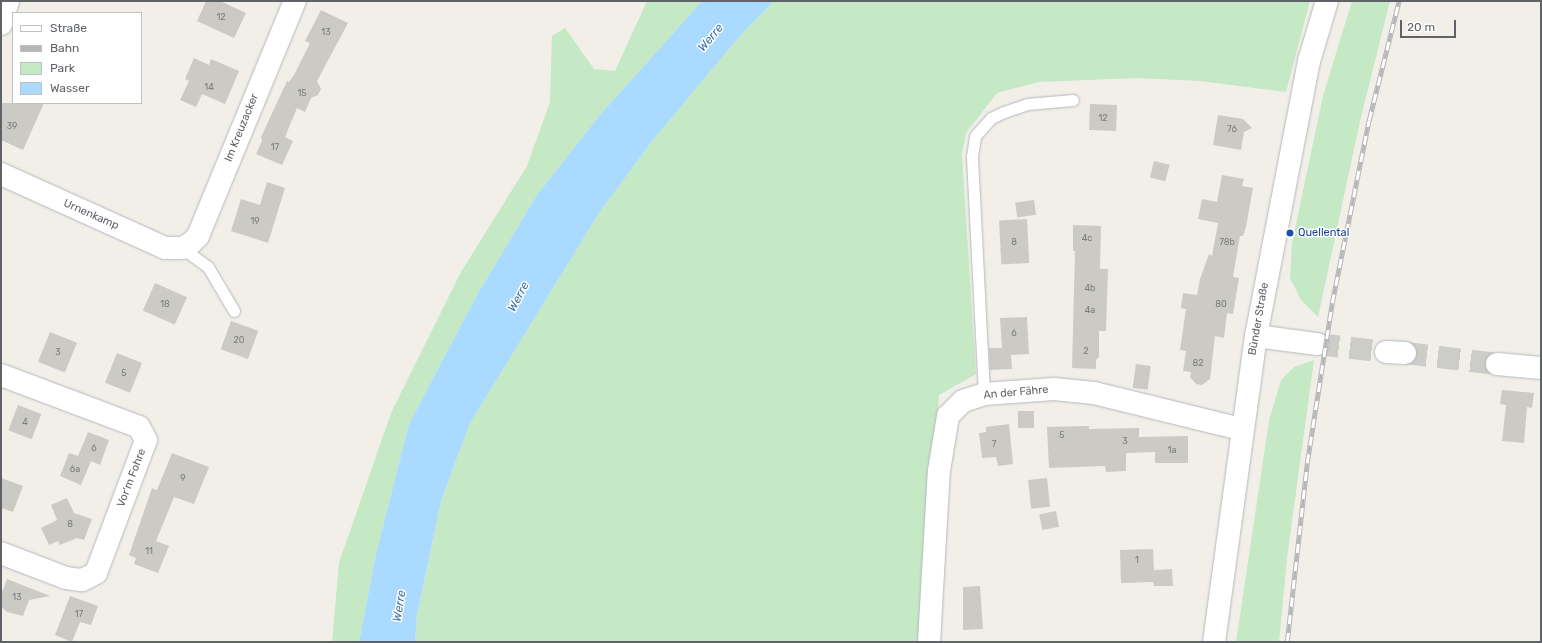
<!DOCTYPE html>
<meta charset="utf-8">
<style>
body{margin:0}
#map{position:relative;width:1542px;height:643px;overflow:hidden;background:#f1efe8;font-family:Rubik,sans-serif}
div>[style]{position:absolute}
.green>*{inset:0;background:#c5e8c5}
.water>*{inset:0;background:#aadaff}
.building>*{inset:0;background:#cccac5;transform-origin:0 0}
.minor-tunnel>*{height:22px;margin-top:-11px;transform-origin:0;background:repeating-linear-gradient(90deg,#ccccc8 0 22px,transparent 0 33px)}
.roads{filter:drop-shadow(0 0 1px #b5b8bc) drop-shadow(0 0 1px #b5b8bc)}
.service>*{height:11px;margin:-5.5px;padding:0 5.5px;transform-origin:5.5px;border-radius:5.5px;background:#fff}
.minor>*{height:22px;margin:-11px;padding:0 11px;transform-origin:11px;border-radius:11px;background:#fff}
.secondary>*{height:22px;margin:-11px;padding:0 11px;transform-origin:11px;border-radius:11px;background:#fff}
.rail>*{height:4.5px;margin-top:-2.25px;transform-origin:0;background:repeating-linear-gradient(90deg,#fff 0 9px,#b6b7b8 0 18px);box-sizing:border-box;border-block:1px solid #b6b7b8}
.dots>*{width:11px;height:11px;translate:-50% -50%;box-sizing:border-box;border:2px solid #fff;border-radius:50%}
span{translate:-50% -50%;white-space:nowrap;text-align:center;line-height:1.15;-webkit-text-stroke:3px #fff;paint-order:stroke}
.number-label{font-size:9px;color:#7a7d7f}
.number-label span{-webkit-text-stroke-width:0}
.street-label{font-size:11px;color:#5f6368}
.transit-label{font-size:11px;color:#164399}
.left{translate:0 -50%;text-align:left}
.water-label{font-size:12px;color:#4174aa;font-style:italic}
.frame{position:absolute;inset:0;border:2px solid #5f6368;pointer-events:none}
.legend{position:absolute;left:12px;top:12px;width:130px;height:92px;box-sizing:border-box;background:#fff;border:1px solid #bfc1c3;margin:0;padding:5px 7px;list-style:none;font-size:12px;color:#5f6368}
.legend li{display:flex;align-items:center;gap:8px;height:20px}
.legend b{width:20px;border:1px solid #bfc1c3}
.scale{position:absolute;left:1400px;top:20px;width:56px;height:18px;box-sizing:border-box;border:2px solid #5f6368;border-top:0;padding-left:5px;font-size:12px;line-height:14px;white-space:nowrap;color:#5f6368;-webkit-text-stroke:3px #fff;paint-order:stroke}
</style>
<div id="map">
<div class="green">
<i style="clip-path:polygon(647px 1px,702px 1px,599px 116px,537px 195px,477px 295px,409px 424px,376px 554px,359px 642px,332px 642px,339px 563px,391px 413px,461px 272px,527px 166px,550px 102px,552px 36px,565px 28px,594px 69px,615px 71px)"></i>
<i style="clip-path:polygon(774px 1px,1310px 1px,1286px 92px,1200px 81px,1137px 78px,1038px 82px,997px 93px,966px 133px,962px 154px,976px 374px,939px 395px,926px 642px,415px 642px,417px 615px,441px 501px,470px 423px,599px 213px,653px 140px,739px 37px)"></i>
<i style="clip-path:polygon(1352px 1px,1390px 1px,1360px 121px,1318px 317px,1301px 300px,1290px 278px,1292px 243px,1323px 96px)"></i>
<i style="clip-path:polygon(1314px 360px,1287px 558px,1279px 642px,1236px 642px,1269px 421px,1281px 380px,1294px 367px)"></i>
</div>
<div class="water">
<i style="clip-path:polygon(702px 1px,774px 1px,739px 37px,653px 140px,599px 213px,470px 423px,441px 501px,417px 615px,415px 642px,359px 642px,376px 554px,409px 424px,477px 295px,537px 195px,599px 116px)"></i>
</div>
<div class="building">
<i style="clip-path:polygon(206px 1px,220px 1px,246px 13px,234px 38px,197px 21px)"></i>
<i style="clip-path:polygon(321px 10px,348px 23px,317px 81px,321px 89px,318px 95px,311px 98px,305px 112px,297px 108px,285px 137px,293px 141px,282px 165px,256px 154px,262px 141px,261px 137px,287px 81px,289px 82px,294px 75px,310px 43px,305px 41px)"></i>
<i style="clip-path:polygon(194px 58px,209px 65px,211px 59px,239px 71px,225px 104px,202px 94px,196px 107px,180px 100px,189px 81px,185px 79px)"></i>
<i style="clip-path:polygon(1px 103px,44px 103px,23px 150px,1px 140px)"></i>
<i style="left:1090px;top:104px;width:27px;height:26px;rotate:2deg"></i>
<i style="clip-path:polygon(1218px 115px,1243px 119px,1252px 128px,1244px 132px,1241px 150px,1213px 145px)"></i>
<i style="left:1154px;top:161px;width:16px;height:17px;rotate:14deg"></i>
<i style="clip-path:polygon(1222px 175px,1244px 179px,1242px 186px,1253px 188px,1246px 227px,1243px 236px,1240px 236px,1233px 277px,1239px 278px,1233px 314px,1227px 313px,1224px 338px,1215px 336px,1210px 379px,1202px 385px,1196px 384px,1190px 377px,1191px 372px,1183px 371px,1186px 351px,1180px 350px,1186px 309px,1181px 308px,1183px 293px,1197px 295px,1200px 279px,1209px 254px,1212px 256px,1218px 223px,1198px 219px,1202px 199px,1217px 202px)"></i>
<i style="clip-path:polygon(267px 182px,285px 188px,268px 243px,231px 231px,241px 199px,260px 205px)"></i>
<i style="left:1034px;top:200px;width:15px;height:19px;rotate:82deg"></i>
<i style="left:1027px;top:219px;width:44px;height:28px;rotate:87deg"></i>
<i style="clip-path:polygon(1073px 225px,1101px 226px,1100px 269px,1108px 269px,1106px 331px,1099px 331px,1099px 357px,1096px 360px,1096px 369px,1072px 368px,1075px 251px,1073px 251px)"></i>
<i style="left:155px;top:283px;width:35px;height:30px;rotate:24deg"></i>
<i style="clip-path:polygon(1027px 317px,1029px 354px,1011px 355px,1012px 369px,990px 370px,989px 348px,1002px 348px,1000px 318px)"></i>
<i style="left:231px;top:321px;width:29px;height:30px;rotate:20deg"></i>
<i style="left:50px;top:332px;width:29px;height:32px;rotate:22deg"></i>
<i style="left:117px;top:353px;width:27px;height:32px;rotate:22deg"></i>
<i style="left:1136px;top:364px;width:15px;height:24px;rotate:8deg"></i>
<i style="clip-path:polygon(1502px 390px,1534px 393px,1532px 408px,1527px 407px,1524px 443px,1502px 441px,1506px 405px,1500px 404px)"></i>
<i style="left:18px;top:405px;width:25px;height:27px;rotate:21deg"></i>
<i style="left:1018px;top:411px;width:16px;height:17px"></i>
<i style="clip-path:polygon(1009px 424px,1013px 464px,998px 466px,996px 457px,982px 458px,979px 433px,986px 432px,986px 427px)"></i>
<i style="clip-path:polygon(1089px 426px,1089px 429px,1139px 428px,1139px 437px,1188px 436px,1188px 463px,1155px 463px,1155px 452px,1126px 453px,1126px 471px,1106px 472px,1105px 466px,1049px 468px,1047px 427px)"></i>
<i style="clip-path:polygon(88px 432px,109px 440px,100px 465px,91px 461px,81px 485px,60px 476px,69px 453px,78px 456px)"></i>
<i style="clip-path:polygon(172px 453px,209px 467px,194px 504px,174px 497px,156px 541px,169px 546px,158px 573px,134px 564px,136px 558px,129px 555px,152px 488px,157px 490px)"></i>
<i style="clip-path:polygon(1px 478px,23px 486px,13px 512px,1px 508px)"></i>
<i style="left:1047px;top:478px;width:29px;height:19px;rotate:84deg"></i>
<i style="clip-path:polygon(67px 498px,74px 513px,92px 519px,84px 540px,77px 538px,60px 545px,58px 541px,49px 545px,41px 528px,57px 520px,51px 505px)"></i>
<i style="left:1056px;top:511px;width:16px;height:17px;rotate:79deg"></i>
<i style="clip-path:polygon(1153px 549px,1154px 570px,1172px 569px,1173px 586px,1154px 586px,1153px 582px,1121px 583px,1120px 550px)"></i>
<i style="clip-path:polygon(7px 579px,50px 596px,29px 600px,23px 616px,7px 612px,1px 607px,1px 595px)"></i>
<i style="clip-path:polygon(980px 586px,983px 629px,963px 630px,963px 587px)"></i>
<i style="clip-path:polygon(70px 596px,98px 606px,91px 625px,80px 622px,72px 642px,55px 635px)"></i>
</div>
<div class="minor-tunnel">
<i style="left:1317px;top:344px;width:69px;rotate:6.6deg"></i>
<i style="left:1405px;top:353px;width:93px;rotate:6.8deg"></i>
</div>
<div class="roads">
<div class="service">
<i style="left:182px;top:248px;width:32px;rotate:36deg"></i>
<i style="left:208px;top:267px;width:51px;rotate:59.4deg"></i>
<i style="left:984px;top:394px;width:238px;rotate:-92.9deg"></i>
<i style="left:972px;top:156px;width:20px;rotate:-81deg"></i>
<i style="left:975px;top:136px;width:24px;rotate:-48deg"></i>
<i style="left:991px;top:118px;width:14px;rotate:-25deg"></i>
<i style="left:1004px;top:112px;width:24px;rotate:-19deg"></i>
<i style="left:1027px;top:104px;width:46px;rotate:-5deg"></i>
</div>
<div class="minor">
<i style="left:1px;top:24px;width:24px;rotate:-73deg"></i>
<i style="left:1px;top:174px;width:180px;rotate:24.3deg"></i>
<i style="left:165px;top:248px;width:17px"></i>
<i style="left:182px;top:248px;width:10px;rotate:-29deg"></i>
<i style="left:191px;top:243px;width:10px;rotate:-45deg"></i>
<i style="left:198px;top:236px;width:254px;rotate:-67.6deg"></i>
<i style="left:1256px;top:336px;width:62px;rotate:7.5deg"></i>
<i style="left:1386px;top:352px;width:19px;rotate:3deg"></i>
<i style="left:1497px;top:364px;width:44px;rotate:5.2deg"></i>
<i style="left:1px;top:375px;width:147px;rotate:20.6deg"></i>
<i style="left:139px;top:427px;width:15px;rotate:62deg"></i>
<i style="left:146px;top:440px;width:142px;rotate:110.6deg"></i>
<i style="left:96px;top:573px;width:16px;rotate:153deg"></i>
<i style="left:82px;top:580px;width:16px;rotate:-173deg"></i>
<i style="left:66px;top:578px;width:70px;rotate:-159deg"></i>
<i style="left:929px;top:642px;width:171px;rotate:-86.7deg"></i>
<i style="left:939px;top:471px;width:56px;rotate:-80.7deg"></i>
<i style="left:948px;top:416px;width:21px;rotate:-45deg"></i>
<i style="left:963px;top:401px;width:22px;rotate:-18deg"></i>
<i style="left:984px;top:394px;width:70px;rotate:-4.1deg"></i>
<i style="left:1054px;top:389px;width:40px;rotate:5.7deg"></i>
<i style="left:1094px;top:393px;width:151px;rotate:13.8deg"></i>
</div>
<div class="secondary">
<i style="left:1214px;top:642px;width:309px;rotate:-82.2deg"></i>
<i style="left:1256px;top:336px;width:280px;rotate:-79.1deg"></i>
<i style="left:1309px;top:61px;width:63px;rotate:-73.3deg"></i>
</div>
</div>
<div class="rail">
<i style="left:1287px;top:642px;width:180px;rotate:-83.6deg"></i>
<i style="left:1307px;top:463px;width:162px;rotate:-81.1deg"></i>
<i style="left:1332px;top:303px;width:187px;rotate:-78.6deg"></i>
<i style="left:1369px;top:120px;width:123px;rotate:-75.9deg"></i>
</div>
<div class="dots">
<i style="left:1290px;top:233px;background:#1a4fb4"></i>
</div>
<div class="number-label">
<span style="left:221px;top:17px">12</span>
<span style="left:326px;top:32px">13</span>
<span style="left:209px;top:87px">14</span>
<span style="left:302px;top:93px">15</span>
<span style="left:1103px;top:118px">12</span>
<span style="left:12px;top:126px">39</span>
<span style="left:1232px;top:129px">76</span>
<span style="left:275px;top:147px">17</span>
<span style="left:255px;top:221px">19</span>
<span style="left:1087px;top:238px">4c</span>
<span style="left:1014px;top:242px">8</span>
<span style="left:1227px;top:242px">78b</span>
<span style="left:1090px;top:288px">4b</span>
<span style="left:165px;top:304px">18</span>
<span style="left:1221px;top:304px">80</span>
<span style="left:1090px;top:310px">4a</span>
<span style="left:1014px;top:333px">6</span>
<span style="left:239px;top:340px">20</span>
<span style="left:1086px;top:351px">2</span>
<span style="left:58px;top:352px">3</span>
<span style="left:1198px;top:363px">82</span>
<span style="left:124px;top:373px">5</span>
<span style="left:25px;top:422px">4</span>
<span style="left:1062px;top:435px">5</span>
<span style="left:1125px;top:441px">3</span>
<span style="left:994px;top:444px">7</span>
<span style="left:94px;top:448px">6</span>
<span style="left:1172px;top:450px">1a</span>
<span style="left:75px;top:469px">6a</span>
<span style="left:183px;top:478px">9</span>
<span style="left:70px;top:524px">8</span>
<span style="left:149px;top:551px">11</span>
<span style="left:1137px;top:560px">1</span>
<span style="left:17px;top:597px">13</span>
<span style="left:79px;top:614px">17</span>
</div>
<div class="street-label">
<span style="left:242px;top:128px;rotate:-68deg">Im Kreuzacker</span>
<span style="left:91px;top:215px;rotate:24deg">Urnenkamp</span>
<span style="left:1259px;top:319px;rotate:-80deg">Bünder Straße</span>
<span style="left:1016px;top:393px;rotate:-5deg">An der Fähre</span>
<span style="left:132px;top:478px;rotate:-69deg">Vor'm Fohre</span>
</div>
<div class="transit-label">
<span class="left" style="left:1298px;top:233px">Quellental</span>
</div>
<div class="water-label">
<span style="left:711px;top:38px;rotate:-50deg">Werre</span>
<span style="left:519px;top:297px;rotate:-62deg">Werre</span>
<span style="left:400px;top:606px;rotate:-81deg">Werre</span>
</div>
<div class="frame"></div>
<ul class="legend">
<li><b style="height:5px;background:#fff"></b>Straße</li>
<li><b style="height:5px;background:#b6b7b8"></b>Bahn</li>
<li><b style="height:11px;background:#c5e8c5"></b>Park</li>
<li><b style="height:11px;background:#aadaff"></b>Wasser</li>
</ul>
<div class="scale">20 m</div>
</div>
